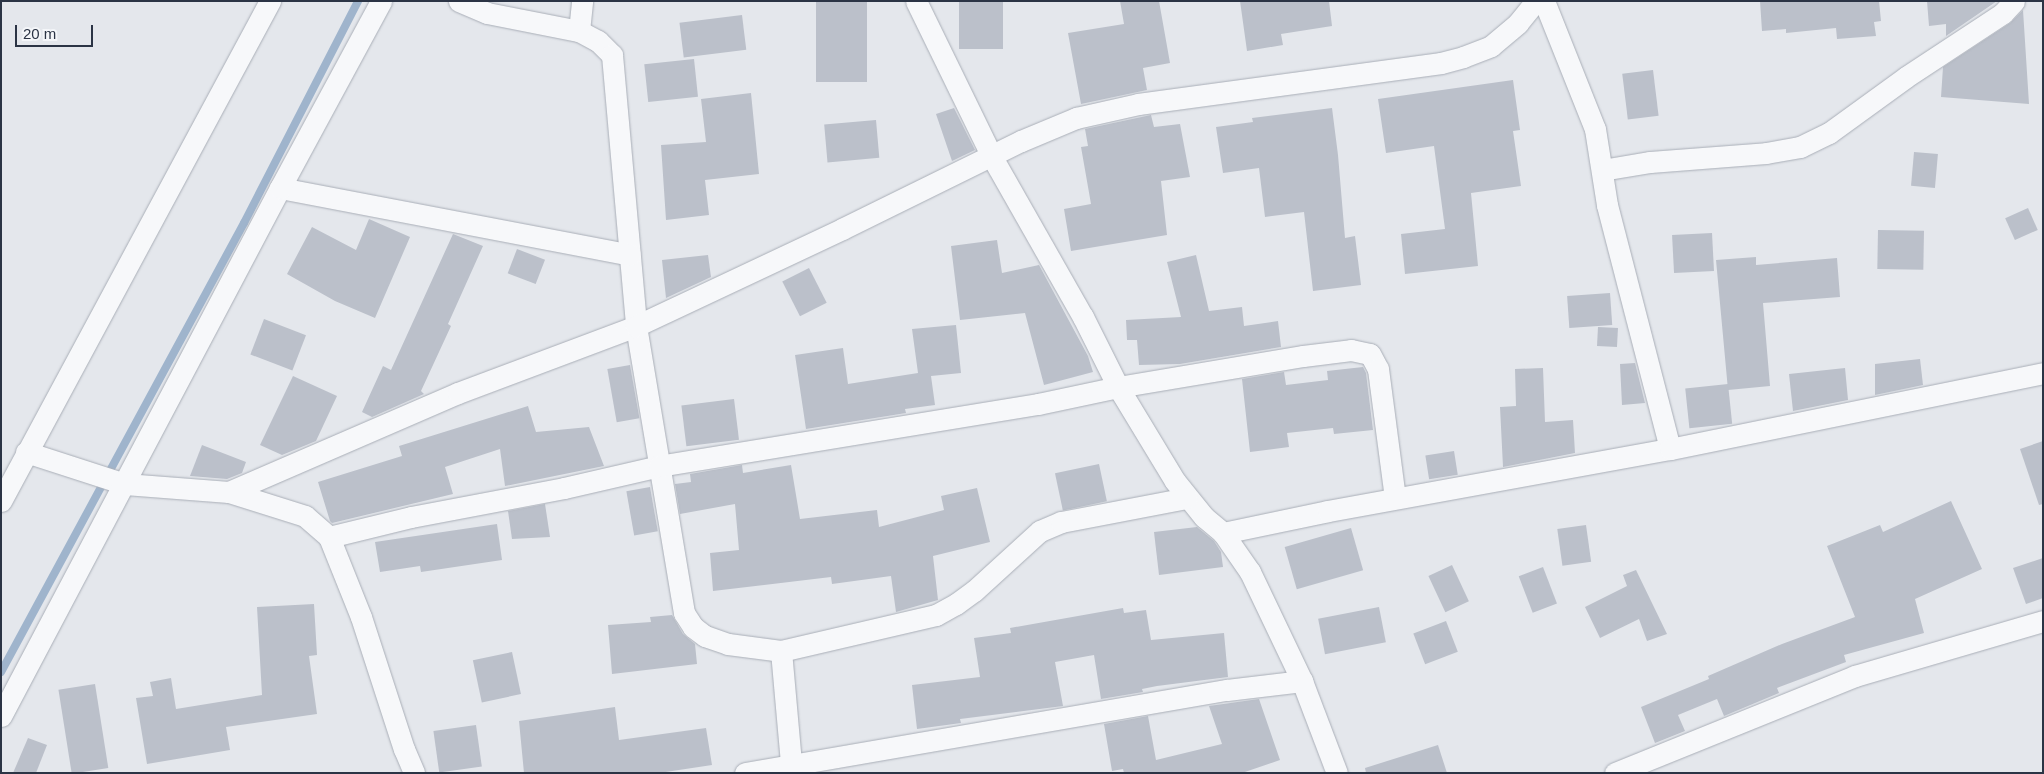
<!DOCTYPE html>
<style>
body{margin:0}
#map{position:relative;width:2044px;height:774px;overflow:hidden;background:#e4e7ec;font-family:Helvetica,sans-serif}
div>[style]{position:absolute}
.stream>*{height:8px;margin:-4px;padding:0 4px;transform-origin:4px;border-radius:4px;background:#9fb4cc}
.building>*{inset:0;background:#bbc0ca;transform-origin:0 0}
.roads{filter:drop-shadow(0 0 1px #a9aeb7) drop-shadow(0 0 1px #a9aeb7)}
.minor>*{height:21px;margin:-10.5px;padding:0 10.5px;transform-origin:10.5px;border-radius:10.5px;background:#f7f8fa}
span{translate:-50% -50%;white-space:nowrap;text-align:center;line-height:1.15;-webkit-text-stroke:4.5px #f4f6f9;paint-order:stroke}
.frame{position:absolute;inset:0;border:2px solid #2b3445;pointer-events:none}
.scale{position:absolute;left:15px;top:25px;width:78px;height:22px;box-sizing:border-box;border:2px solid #2b3445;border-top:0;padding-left:6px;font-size:15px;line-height:18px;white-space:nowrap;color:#2b3445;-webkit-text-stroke:4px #f4f6f9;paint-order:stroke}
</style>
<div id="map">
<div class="stream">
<i style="left:1px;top:672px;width:511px;rotate:-61.58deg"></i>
<i style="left:244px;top:223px;width:250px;rotate:-62.8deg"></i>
</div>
<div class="building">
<i style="left:816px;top:1px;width:51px;height:81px"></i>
<i style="left:959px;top:1px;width:44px;height:48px"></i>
<i style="clip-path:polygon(1120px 1px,1159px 1px,1170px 63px,1143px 68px,1147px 90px,1081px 104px,1068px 33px,1124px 24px)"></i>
<i style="clip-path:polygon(1240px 1px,1329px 1px,1332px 26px,1281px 34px,1283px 45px,1247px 51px)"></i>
<i style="clip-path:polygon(1760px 1px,1879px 1px,1881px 21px,1874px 22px,1876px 36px,1837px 39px,1836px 28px,1786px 33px,1786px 29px,1762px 31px)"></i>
<i style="clip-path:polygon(1927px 1px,1997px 1px,1946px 36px,1946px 24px,1929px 26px)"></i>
<i style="clip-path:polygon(2023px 10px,2029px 104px,1941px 97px,1943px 67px,2010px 23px)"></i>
<i style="left:742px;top:15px;width:35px;height:63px;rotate:83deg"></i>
<i style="left:694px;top:59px;width:38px;height:50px;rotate:84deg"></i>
<i style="left:1653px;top:70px;width:46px;height:31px;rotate:83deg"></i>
<i style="clip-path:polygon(1513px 80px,1520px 130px,1513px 131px,1521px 186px,1471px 193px,1478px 266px,1405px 274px,1401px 234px,1445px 229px,1434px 146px,1386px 153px,1378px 99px)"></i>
<i style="clip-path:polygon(751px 93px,759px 174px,705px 180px,709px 215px,666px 220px,661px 145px,706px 142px,701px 99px)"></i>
<i style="clip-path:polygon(954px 108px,975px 150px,952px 161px,936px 114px)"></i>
<i style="clip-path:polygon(1332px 108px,1338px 155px,1345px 238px,1355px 236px,1361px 285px,1313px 291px,1304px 212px,1265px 217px,1259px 168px,1223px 173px,1216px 127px,1253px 122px,1252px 118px)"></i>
<i style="clip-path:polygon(1151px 115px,1154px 127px,1180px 124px,1190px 177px,1161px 181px,1167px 235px,1071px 251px,1064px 209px,1091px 204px,1081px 147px,1088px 146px,1085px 129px)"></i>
<i style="left:876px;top:120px;width:38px;height:52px;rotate:85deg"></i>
<i style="left:1914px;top:152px;width:24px;height:34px;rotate:5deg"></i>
<i style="left:2028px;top:208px;width:24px;height:25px;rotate:66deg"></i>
<i style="clip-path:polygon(369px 219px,410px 237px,375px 318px,335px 301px,287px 274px,312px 227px,356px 250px)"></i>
<i style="left:1878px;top:230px;width:46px;height:39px;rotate:1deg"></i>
<i style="left:1712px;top:233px;width:38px;height:40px;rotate:87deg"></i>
<i style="clip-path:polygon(453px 234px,483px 246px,448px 324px,451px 326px,421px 391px,424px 394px,372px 417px,362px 412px,383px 366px,391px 370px)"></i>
<i style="clip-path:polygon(997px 240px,1002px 273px,1039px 265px,1088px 356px,1093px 372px,1044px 385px,1025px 313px,960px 320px,951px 246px)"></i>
<i style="left:517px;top:249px;width:30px;height:26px;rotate:21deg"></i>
<i style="clip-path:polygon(708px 255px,711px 277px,666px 298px,662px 260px)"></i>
<i style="clip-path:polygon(1196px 255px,1209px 311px,1242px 307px,1244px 326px,1278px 321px,1281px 347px,1180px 364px,1139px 365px,1137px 340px,1127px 340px,1126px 320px,1181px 317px,1167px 262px)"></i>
<i style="clip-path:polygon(1756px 257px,1756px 265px,1837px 258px,1840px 297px,1763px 303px,1770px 386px,1728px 390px,1716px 260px)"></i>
<i style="left:809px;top:268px;width:39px;height:30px;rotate:63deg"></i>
<i style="left:1610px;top:293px;width:32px;height:43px;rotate:86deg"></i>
<i style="left:264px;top:319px;width:45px;height:38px;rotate:21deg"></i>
<i style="clip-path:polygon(956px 325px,961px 373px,931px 376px,935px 405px,905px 409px,906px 413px,806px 429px,795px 355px,843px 348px,848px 384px,918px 373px,912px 329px)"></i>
<i style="left:1598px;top:327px;width:20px;height:19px;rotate:3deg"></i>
<i style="clip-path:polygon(1920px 359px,1923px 385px,1875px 395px,1875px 364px)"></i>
<i style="clip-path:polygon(1635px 363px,1645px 403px,1622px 405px,1620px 364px)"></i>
<i style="left:630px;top:365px;width:54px;height:23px;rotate:80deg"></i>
<i style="clip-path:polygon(1363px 367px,1366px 373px,1373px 430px,1334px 434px,1333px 428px,1287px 433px,1289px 447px,1250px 452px,1242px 379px,1284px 372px,1286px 385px,1328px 380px,1327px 371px)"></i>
<i style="clip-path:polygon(1543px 368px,1545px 422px,1573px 420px,1575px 453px,1503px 467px,1500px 407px,1516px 406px,1515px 369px)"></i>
<i style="clip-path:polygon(1845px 368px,1848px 400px,1793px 411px,1789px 374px)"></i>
<i style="clip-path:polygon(293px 376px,337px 396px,316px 441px,282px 455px,260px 445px)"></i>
<i style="left:1728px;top:384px;width:40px;height:43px;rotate:84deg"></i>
<i style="left:734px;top:399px;width:41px;height:53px;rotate:83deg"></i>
<i style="clip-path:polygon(528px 406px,536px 432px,589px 427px,604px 466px,505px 486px,500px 449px,445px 467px,453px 494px,332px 523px,330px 521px,318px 482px,402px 456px,399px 446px)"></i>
<i style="clip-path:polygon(2043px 441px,2043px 504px,2039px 505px,2020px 449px)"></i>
<i style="clip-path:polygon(202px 445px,246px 462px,242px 473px,227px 479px,190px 476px)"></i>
<i style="left:1454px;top:451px;width:24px;height:29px;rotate:81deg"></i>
<i style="left:1099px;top:464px;width:38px;height:45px;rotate:78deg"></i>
<i style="clip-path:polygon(742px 465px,743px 473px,791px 465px,800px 519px,877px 510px,879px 527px,944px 510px,941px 496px,977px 488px,990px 542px,933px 556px,938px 600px,896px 612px,891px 576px,832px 584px,831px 577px,713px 591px,710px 553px,739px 550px,735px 504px,680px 514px,675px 484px,691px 482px,690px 474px)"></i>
<i style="left:650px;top:487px;width:45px;height:24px;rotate:80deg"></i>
<i style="clip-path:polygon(1951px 501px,1982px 569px,1915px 599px,1924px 633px,1844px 655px,1846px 662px,1777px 688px,1779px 693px,1724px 716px,1717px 699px,1678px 715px,1685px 731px,1655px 743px,1641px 707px,1709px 679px,1708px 676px,1782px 644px,1855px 617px,1827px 546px,1880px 525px,1883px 532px)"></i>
<i style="clip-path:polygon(545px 504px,550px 537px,512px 539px,508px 511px)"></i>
<i style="clip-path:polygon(497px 524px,502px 560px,421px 572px,420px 566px,380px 572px,375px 542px)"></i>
<i style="left:1586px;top:525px;width:37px;height:29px;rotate:82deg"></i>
<i style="clip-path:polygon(1197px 527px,1214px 541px,1221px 552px,1223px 567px,1159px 575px,1154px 532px)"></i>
<i style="left:1351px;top:528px;width:44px;height:69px;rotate:74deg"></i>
<i style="clip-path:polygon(2043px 558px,2043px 598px,2026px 604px,2013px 568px)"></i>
<i style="left:1452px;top:565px;width:40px;height:26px;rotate:65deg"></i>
<i style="left:1543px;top:567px;width:39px;height:26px;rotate:69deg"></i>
<i style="clip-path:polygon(1636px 570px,1667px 634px,1647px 641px,1639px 619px,1600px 638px,1585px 607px,1627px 586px,1623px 575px)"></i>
<i style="clip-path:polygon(314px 604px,317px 655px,309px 656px,317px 714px,226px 727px,230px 750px,147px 764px,136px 698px,153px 696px,150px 682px,171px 678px,176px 709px,262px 695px,257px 607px)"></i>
<i style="left:1379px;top:607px;width:36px;height:62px;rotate:79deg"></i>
<i style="clip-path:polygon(1123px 608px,1124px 613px,1146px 610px,1151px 640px,1224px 633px,1228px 677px,1157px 686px,1142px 689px,1143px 692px,1101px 699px,1094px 655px,1055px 662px,1063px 706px,960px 719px,961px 723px,917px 729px,912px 685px,980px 677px,974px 638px,1011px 633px,1010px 628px)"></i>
<i style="clip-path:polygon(672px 615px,683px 634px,695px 644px,697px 664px,612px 674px,608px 625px,651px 622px,650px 617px)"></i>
<i style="left:1446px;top:621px;width:33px;height:35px;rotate:69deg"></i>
<i style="left:512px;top:652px;width:43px;height:40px;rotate:78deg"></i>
<i style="left:95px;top:684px;width:85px;height:37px;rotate:81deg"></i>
<i style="clip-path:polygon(1259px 699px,1280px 760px,1242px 773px,1124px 773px,1123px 769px,1112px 771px,1104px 724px,1148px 716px,1156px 760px,1222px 744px,1209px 706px)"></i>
<i style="clip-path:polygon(615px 707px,619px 740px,706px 728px,712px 765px,659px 773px,524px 773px,519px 721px)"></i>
<i style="left:476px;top:725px;width:42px;height:43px;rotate:82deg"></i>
<i style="clip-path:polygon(28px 738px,47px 745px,36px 773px,13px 773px)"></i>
<i style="clip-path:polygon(1438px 745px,1447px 773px,1366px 773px,1365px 768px)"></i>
</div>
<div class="roads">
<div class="minor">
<i style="left:459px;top:1px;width:30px;rotate:23deg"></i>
<i style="left:487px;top:13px;width:94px;rotate:11.1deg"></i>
<i style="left:579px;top:31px;width:21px;rotate:28deg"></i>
<i style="left:598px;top:41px;width:20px;rotate:45deg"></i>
<i style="left:612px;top:55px;width:272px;rotate:84.9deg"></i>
<i style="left:636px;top:326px;width:291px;rotate:80.5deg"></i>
<i style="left:684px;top:613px;width:17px;rotate:57deg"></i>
<i style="left:693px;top:627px;width:15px;rotate:37deg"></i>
<i style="left:705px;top:636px;width:24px;rotate:19deg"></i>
<i style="left:728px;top:644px;width:53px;rotate:7.5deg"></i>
<i style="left:781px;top:651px;width:113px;rotate:84.9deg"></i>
<i style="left:916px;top:1px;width:174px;rotate:64deg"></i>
<i style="left:992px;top:157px;width:184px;rotate:60.4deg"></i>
<i style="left:1083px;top:317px;width:78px;rotate:63.4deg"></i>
<i style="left:1118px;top:387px;width:110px;rotate:58.8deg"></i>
<i style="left:1175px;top:481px;width:46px;rotate:51.1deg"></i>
<i style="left:1204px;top:517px;width:25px;rotate:40deg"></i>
<i style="left:1544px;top:1px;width:138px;rotate:68.3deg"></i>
<i style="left:1595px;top:129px;width:77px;rotate:81deg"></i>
<i style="left:1607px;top:205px;width:252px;rotate:75.5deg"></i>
<i style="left:579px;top:31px;width:30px;rotate:-84deg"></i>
<i style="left:1602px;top:170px;width:49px;rotate:-9.5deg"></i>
<i style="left:1650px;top:162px;width:116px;rotate:-4.4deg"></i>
<i style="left:1766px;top:153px;width:35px;rotate:-10deg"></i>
<i style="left:1800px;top:147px;width:32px;rotate:-26deg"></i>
<i style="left:1829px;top:133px;width:95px;rotate:-36deg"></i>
<i style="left:1906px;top:77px;width:116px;rotate:-33.4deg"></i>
<i style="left:2003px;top:13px;width:16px;rotate:-47deg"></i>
<i style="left:280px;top:188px;width:356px;rotate:10.8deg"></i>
<i style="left:26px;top:452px;width:104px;rotate:17.9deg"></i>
<i style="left:125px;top:484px;width:104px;rotate:4.4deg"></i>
<i style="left:229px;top:492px;width:80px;rotate:17.5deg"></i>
<i style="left:305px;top:516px;width:32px;rotate:41deg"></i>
<i style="left:329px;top:537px;width:86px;rotate:68.2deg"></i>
<i style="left:361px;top:617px;width:139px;rotate:72deg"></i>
<i style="left:404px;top:749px;width:26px;rotate:67deg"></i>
<i style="left:229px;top:492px;width:249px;rotate:-23.4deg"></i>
<i style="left:458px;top:393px;width:190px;rotate:-20.6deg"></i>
<i style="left:636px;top:326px;width:228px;rotate:-25.2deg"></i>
<i style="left:842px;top:229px;width:199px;rotate:-26.2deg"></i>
<i style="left:1021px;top:141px;width:60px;rotate:-22.7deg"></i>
<i style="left:1076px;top:118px;width:64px;rotate:-12.7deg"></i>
<i style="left:1138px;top:104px;width:306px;rotate:-7.7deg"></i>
<i style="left:1441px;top:63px;width:23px;rotate:-15deg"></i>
<i style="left:1463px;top:57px;width:30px;rotate:-21deg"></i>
<i style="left:1491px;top:46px;width:35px;rotate:-40deg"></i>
<i style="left:1518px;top:23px;width:28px;rotate:-51deg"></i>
<i style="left:1px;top:501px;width:568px;rotate:-61.72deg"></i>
<i style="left:329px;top:537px;width:84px;rotate:-13.7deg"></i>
<i style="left:411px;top:517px;width:156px;rotate:-10.7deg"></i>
<i style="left:564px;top:488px;width:98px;rotate:-13deg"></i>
<i style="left:659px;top:466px;width:384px;rotate:-9.3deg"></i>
<i style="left:1038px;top:404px;width:82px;rotate:-12deg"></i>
<i style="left:1118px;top:387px;width:188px;rotate:-9.5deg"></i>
<i style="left:1303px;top:356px;width:48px;rotate:-7.1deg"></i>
<i style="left:1351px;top:350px;width:19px;rotate:12deg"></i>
<i style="left:1370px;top:354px;width:17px;rotate:62deg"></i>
<i style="left:1378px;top:369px;width:130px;rotate:82.5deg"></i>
<i style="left:781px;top:651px;width:159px;rotate:-13.1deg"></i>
<i style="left:936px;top:615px;width:23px;rotate:-29deg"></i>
<i style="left:956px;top:604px;width:22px;rotate:-36deg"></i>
<i style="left:974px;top:591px;width:89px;rotate:-42.3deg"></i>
<i style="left:1040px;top:531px;width:23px;rotate:-23deg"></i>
<i style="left:1061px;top:522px;width:128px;rotate:-10.8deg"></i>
<i style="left:1302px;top:681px;width:98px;rotate:69.2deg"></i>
<i style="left:1px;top:716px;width:597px;rotate:-62.15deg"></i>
<i style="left:280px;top:188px;width:213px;rotate:-61.6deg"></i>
<i style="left:745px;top:773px;width:489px;rotate:-9.8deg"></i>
<i style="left:1227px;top:690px;width:76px;rotate:-6.8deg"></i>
<i style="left:1302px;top:681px;width:121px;rotate:-115.5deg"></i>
<i style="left:1250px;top:572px;width:47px;rotate:-124.7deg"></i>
<i style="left:1223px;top:533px;width:107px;rotate:-11.8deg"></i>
<i style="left:1328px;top:511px;width:348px;rotate:-10.3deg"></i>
<i style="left:1670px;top:449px;width:381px;rotate:-11.5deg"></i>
<i style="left:1615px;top:773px;width:259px;rotate:-22deg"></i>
<i style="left:1855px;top:676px;width:196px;rotate:-16.3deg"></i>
</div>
</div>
<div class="frame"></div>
<div class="scale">20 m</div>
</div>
